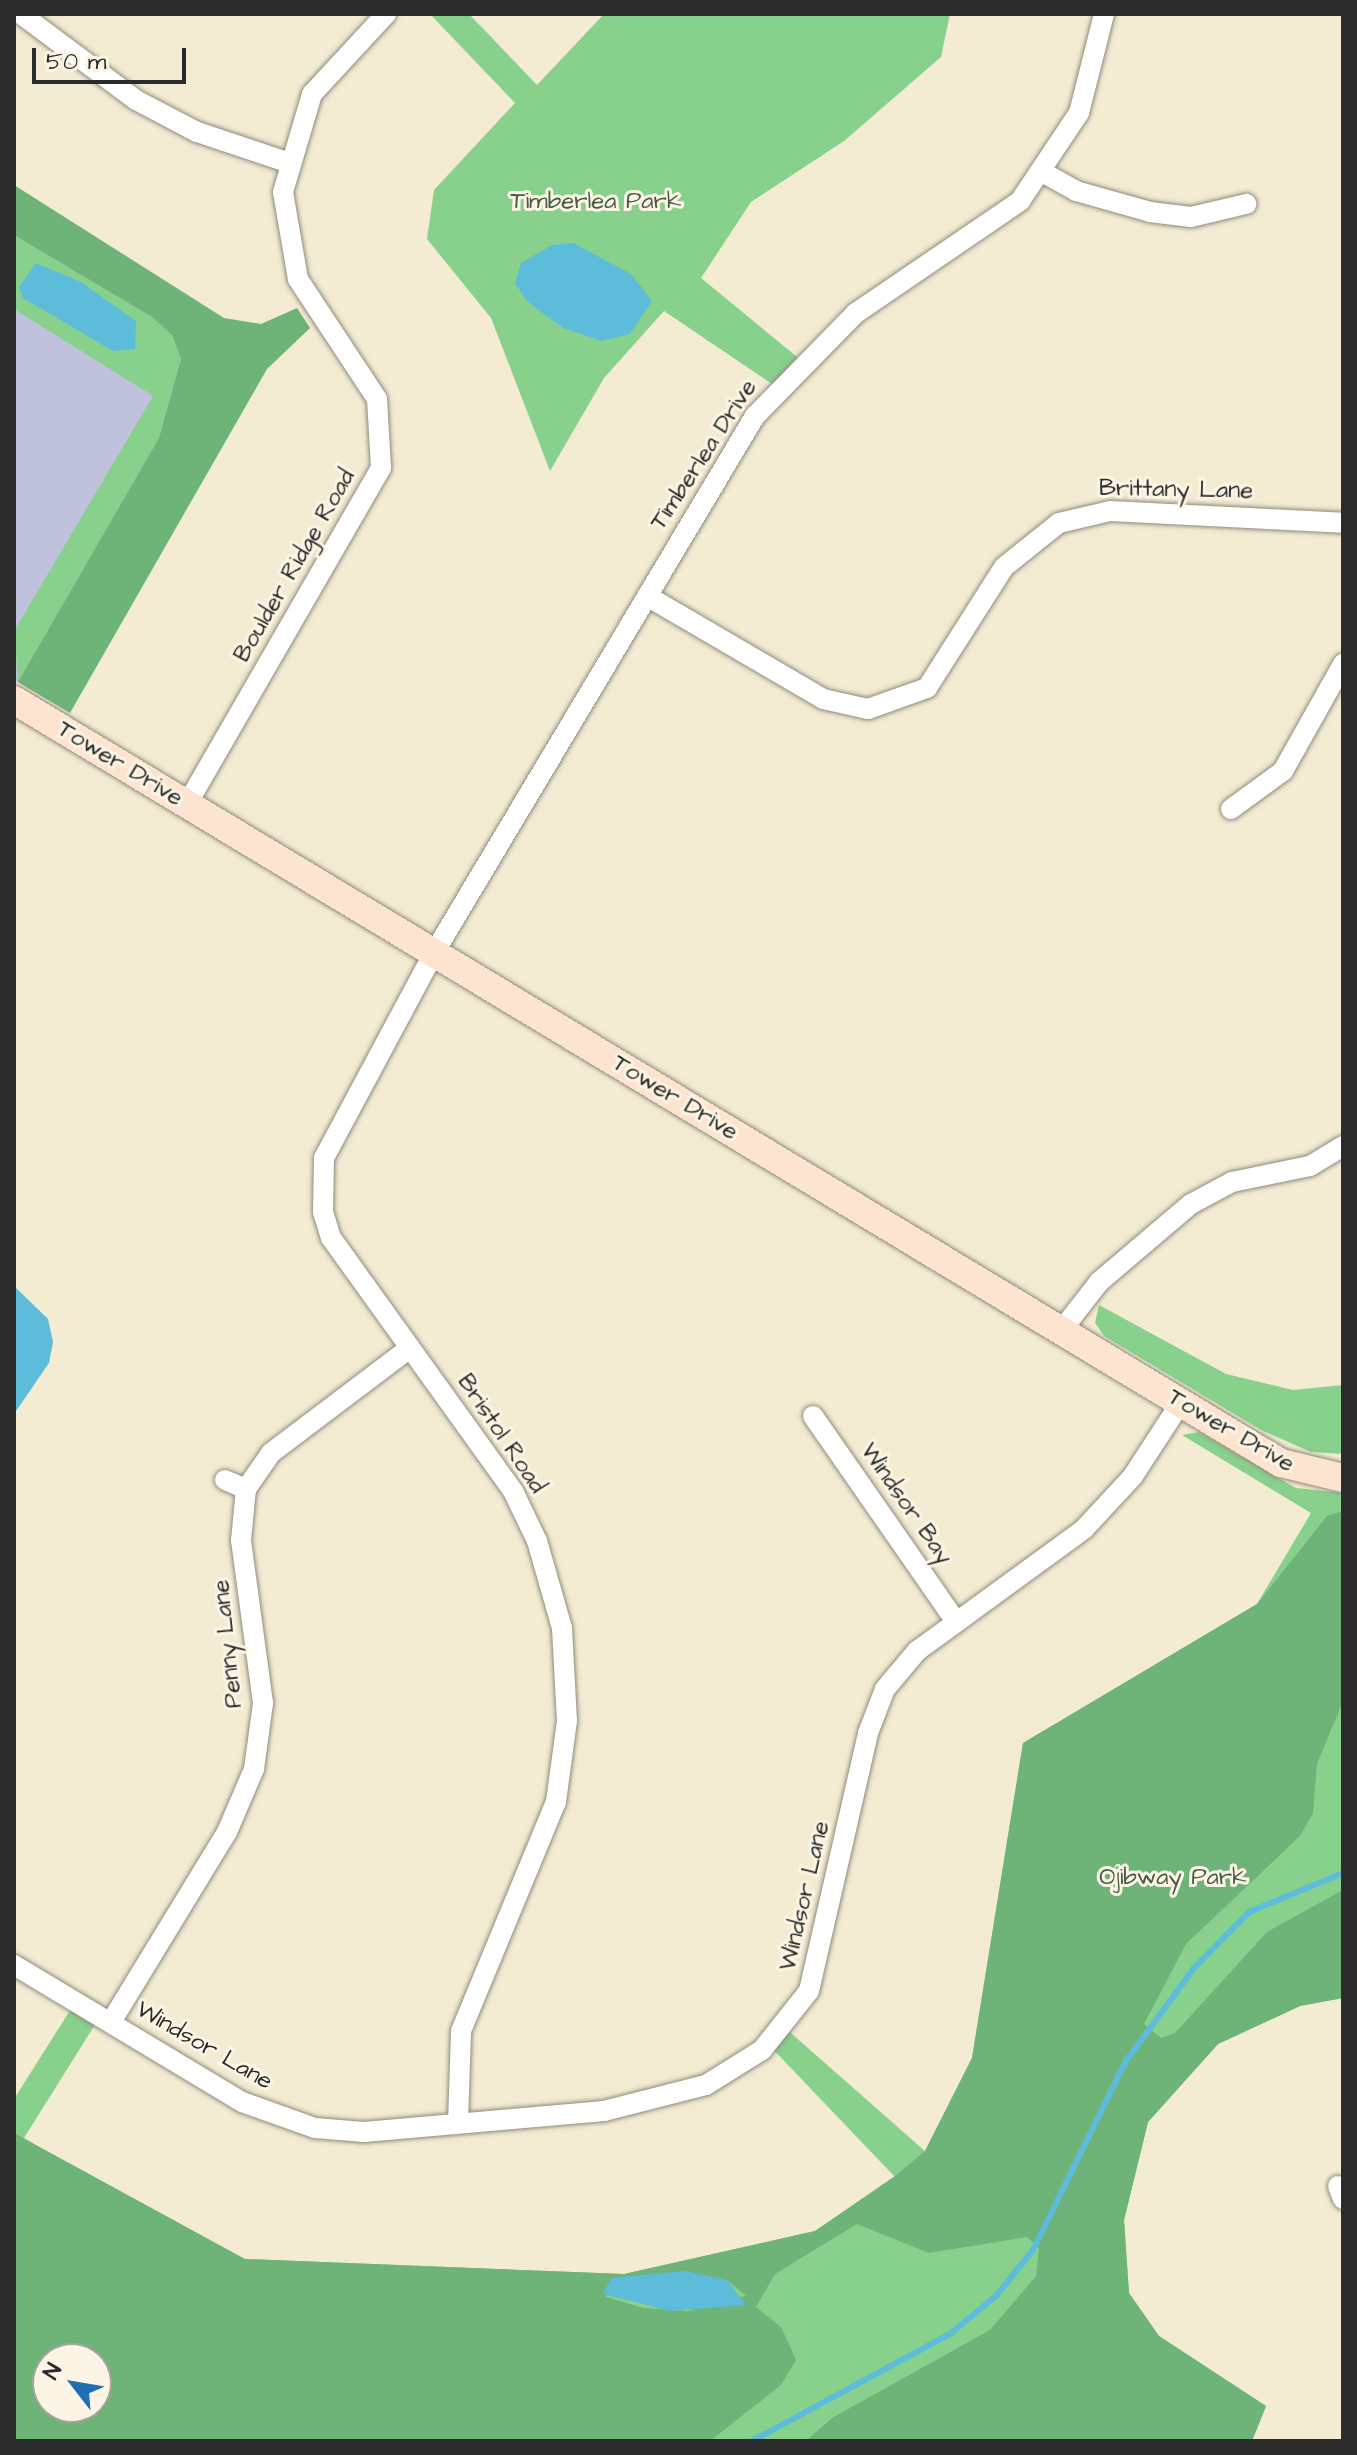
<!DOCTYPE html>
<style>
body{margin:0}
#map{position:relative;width:1357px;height:2455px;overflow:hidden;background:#f3ebd2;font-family:"Architects Daughter",sans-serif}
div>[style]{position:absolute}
.industrial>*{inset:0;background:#c0c2dd}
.green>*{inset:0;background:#88d18d}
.forest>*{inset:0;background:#6eb378}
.water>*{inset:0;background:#5cbcda}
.stream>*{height:6px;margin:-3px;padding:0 3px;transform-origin:3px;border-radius:3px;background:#5cbcda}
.roads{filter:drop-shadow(0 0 2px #8f8b7e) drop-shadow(0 0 2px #8f8b7e)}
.street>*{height:20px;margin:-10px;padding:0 10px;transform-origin:10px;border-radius:10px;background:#fff}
.secondary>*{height:28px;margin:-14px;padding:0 14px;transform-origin:14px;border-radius:14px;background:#fde4d1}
span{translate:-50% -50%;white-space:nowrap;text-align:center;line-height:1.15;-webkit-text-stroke:6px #fcf5e5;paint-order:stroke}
.park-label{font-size:24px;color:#475d48}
.street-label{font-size:24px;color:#2b2b2b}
.frame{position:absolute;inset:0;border:16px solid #2b2b2b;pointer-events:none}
.north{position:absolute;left:32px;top:2343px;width:80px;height:80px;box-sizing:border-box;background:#fcf5e5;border:2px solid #a8a49b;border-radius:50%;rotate:301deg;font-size:22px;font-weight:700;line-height:32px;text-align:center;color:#2b2b2b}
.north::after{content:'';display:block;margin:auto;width:28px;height:36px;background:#1f6fb2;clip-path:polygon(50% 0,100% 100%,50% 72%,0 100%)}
.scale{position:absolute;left:32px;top:48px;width:154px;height:36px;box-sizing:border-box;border:4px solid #2b2b2b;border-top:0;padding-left:10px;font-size:24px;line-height:28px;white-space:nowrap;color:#2b2b2b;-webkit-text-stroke:6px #fcf5e5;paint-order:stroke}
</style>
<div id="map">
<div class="industrial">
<i style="clip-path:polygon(14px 200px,273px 355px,62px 708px,14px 680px)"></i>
</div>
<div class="green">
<i style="clip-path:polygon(430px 14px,469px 14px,537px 85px,604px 14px,950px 14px,941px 57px,844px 141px,751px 202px,701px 278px,802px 361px,778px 388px,664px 311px,604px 378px,550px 471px,491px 318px,427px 239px,434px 190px,515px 103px)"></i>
<i style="clip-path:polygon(14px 235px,152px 317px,172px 335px,181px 359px,159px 438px,18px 682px,14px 631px,153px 396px,14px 309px)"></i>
<i style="clip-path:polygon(1099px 1305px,1226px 1374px,1293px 1390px,1343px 1385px,1343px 1454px,1311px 1452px,1261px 1430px,1104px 1336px,1095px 1323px)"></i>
<i style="clip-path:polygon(evenodd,1199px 1432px,1296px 1488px,1343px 1493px,1343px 1998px,1300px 2006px,1218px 2044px,1148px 2122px,1124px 2220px,1129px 2293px,1159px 2336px,1266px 2406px,1252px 2441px,14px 2441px,14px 2099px,76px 2001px,101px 2015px,24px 2138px,151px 2214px,245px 2259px,624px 2274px,815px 2231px,895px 2177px,768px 2044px,784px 2027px,925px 2151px,972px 2058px,1023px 1743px,1257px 1604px,1311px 1513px,1182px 1435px,1199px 1432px,48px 2359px,96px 2359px,96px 2407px,48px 2407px,48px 2359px)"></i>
</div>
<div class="forest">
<i style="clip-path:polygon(14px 185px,224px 318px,261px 324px,297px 308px,310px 328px,267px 369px,70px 713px,18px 682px,159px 438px,181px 359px,172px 335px,152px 317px,14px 235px)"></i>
<i style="clip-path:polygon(evenodd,1343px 1511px,1343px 1701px,1317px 1764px,1313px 1813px,1300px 1836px,1186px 1944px,1144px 2024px,1161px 2038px,1175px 2033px,1267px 1932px,1343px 1890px,1343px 1998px,1300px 2006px,1218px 2044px,1148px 2122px,1124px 2220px,1129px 2293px,1159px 2336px,1266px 2406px,1252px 2441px,806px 2441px,832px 2418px,990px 2330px,1036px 2276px,1039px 2248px,1027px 2237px,929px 2253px,857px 2224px,775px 2274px,756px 2307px,781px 2327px,796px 2360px,781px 2385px,710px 2441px,14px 2441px,14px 2133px,245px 2259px,624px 2274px,815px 2231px,895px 2176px,925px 2151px,972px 2058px,1023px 1743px,1257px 1604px,1327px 1516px,1343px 1511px,611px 2278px,727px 2280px,746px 2296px,688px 2311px,644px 2308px,606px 2297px,611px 2278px,1343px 1511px,48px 2359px,96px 2359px,96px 2407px,48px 2407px,48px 2359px)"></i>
</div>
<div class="water">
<i style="clip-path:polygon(573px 243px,631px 274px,652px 301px,630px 334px,602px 341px,563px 328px,528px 302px,515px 283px,521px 263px,552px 245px)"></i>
<i style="clip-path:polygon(36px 263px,81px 282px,136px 321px,135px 349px,113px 351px,23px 298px,19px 287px)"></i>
<i style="clip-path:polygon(14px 1286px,48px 1319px,53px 1342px,49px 1363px,14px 1414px)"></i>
<i style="clip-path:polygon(685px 2271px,727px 2280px,746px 2305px,671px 2311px,603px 2294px,611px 2278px)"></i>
</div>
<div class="stream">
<i style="left:752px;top:2441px;width:225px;rotate:-28.4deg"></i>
<i style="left:950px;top:2334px;width:60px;rotate:-39.6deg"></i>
<i style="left:996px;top:2296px;width:59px;rotate:-51.2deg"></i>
<i style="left:1033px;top:2250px;width:211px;rotate:-63.8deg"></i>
<i style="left:1126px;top:2061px;width:115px;rotate:-53.8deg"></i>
<i style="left:1194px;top:1968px;width:78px;rotate:-45.5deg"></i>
<i style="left:1249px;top:1912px;width:102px;rotate:-22.5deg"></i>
</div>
<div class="roads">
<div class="street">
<i style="left:21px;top:14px;width:144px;rotate:36.8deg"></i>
<i style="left:136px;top:100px;width:69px;rotate:27.7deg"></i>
<i style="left:197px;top:132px;width:95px;rotate:18.4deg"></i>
<i style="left:1044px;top:173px;width:37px;rotate:29deg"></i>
<i style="left:1076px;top:191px;width:77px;rotate:15.8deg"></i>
<i style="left:1150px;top:212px;width:41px;rotate:7deg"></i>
<i style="left:1191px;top:217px;width:57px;rotate:-13.3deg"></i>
<i style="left:647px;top:596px;width:204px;rotate:30.3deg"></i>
<i style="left:823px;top:699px;width:46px;rotate:12.5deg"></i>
<i style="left:868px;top:709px;width:63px;rotate:-19.6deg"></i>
<i style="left:927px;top:688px;width:143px;rotate:-57.5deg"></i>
<i style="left:1004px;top:567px;width:70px;rotate:-38.7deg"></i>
<i style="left:1059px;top:523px;width:52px;rotate:-13.2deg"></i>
<i style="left:1110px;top:511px;width:233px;rotate:2.9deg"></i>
<i style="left:187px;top:804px;width:388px;rotate:-60deg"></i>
<i style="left:381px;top:468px;width:69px;rotate:-93.3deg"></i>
<i style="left:377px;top:399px;width:144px;rotate:-123.4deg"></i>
<i style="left:298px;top:279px;width:88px;rotate:-99.8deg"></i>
<i style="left:283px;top:192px;width:102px;rotate:-73.5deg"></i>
<i style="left:312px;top:94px;width:109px;rotate:-47.2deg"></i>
<i style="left:1231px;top:809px;width:64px;rotate:-36.2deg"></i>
<i style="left:1283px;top:771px;width:123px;rotate:-60.7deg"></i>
<i style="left:1061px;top:1331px;width:62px;rotate:-52.2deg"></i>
<i style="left:1099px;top:1282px;width:121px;rotate:-40.3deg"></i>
<i style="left:1191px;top:1204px;width:47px;rotate:-28.2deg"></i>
<i style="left:1232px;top:1182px;width:80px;rotate:-11.6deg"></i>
<i style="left:1310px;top:1166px;width:39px;rotate:-31deg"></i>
<i style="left:813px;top:1416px;width:251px;rotate:55.2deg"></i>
<i style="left:225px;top:1480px;width:23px;rotate:23deg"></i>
<i style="left:14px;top:1965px;width:266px;rotate:31deg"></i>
<i style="left:242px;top:2102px;width:77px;rotate:19.6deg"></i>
<i style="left:315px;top:2128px;width:49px;rotate:4.7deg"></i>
<i style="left:364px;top:2132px;width:241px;rotate:-5deg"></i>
<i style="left:604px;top:2111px;width:105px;rotate:-14.3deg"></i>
<i style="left:706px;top:2085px;width:66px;rotate:-32deg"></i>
<i style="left:762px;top:2050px;width:75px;rotate:-51.5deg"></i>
<i style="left:809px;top:1991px;width:265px;rotate:-77.1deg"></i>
<i style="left:868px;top:1733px;width:47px;rotate:-68.9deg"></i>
<i style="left:885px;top:1689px;width:50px;rotate:-49.9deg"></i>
<i style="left:917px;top:1651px;width:207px;rotate:-36.1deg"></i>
<i style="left:1084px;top:1529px;width:72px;rotate:-47.2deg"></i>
<i style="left:1133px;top:1476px;width:88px;rotate:-57deg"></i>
<i style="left:111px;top:2022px;width:223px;rotate:-58.6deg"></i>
<i style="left:227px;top:1832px;width:69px;rotate:-66.8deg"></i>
<i style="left:254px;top:1769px;width:67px;rotate:-82.2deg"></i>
<i style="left:263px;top:1703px;width:164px;rotate:-97.7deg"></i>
<i style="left:241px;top:1540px;width:51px;rotate:-84.4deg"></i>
<i style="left:246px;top:1489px;width:44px;rotate:-55.2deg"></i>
<i style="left:271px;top:1453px;width:174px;rotate:-37.1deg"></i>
<i style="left:458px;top:2123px;width:92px;rotate:-88.1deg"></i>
<i style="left:461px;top:2031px;width:248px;rotate:-67.5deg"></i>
<i style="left:556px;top:1802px;width:82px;rotate:-82.3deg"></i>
<i style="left:567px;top:1721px;width:93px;rotate:-93.1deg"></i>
<i style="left:562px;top:1628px;width:91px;rotate:-106deg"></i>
<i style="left:537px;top:1541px;width:55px;rotate:-115.6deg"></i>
<i style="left:513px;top:1491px;width:312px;rotate:-125.7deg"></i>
<i style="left:331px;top:1238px;width:27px;rotate:-107deg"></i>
<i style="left:323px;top:1212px;width:54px;rotate:-88.9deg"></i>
<i style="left:324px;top:1158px;width:233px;rotate:-61.8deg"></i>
<i style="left:434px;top:953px;width:626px;rotate:-59.13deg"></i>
<i style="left:755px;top:416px;width:144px;rotate:-45.6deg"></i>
<i style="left:856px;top:313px;width:199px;rotate:-34.3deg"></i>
<i style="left:1020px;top:201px;width:106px;rotate:-56.2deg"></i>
<i style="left:1079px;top:113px;width:102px;rotate:-75.8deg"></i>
<i style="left:1338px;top:2186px;width:14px;rotate:69deg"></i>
</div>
<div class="secondary">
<i style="left:14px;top:700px;width:1479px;rotate:31.06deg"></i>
<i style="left:1281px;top:1463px;width:64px;rotate:13.6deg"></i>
</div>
</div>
<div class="park-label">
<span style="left:596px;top:202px">Timberlea Park</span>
<span style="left:1173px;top:1878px">Ojibway Park</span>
</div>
<div class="street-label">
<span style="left:704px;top:455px;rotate:-57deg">Timberlea Drive</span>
<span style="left:1176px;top:490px;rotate:1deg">Brittany Lane</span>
<span style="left:295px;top:566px;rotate:-60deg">Boulder Ridge Road</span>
<span style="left:120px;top:764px;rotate:31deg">Tower Drive</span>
<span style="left:675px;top:1098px;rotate:31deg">Tower Drive</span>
<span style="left:1231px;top:1431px;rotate:30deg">Tower Drive</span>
<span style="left:501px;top:1434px;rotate:56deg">Bristol Road</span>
<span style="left:906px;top:1504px;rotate:55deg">Windsor Bay</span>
<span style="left:228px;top:1644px;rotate:-96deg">Penny Lane</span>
<span style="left:805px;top:1896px;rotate:-77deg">Windsor Lane</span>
<span style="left:204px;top:2046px;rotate:30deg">Windsor Lane</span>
</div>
<div class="frame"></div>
<div class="north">N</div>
<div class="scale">50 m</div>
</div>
